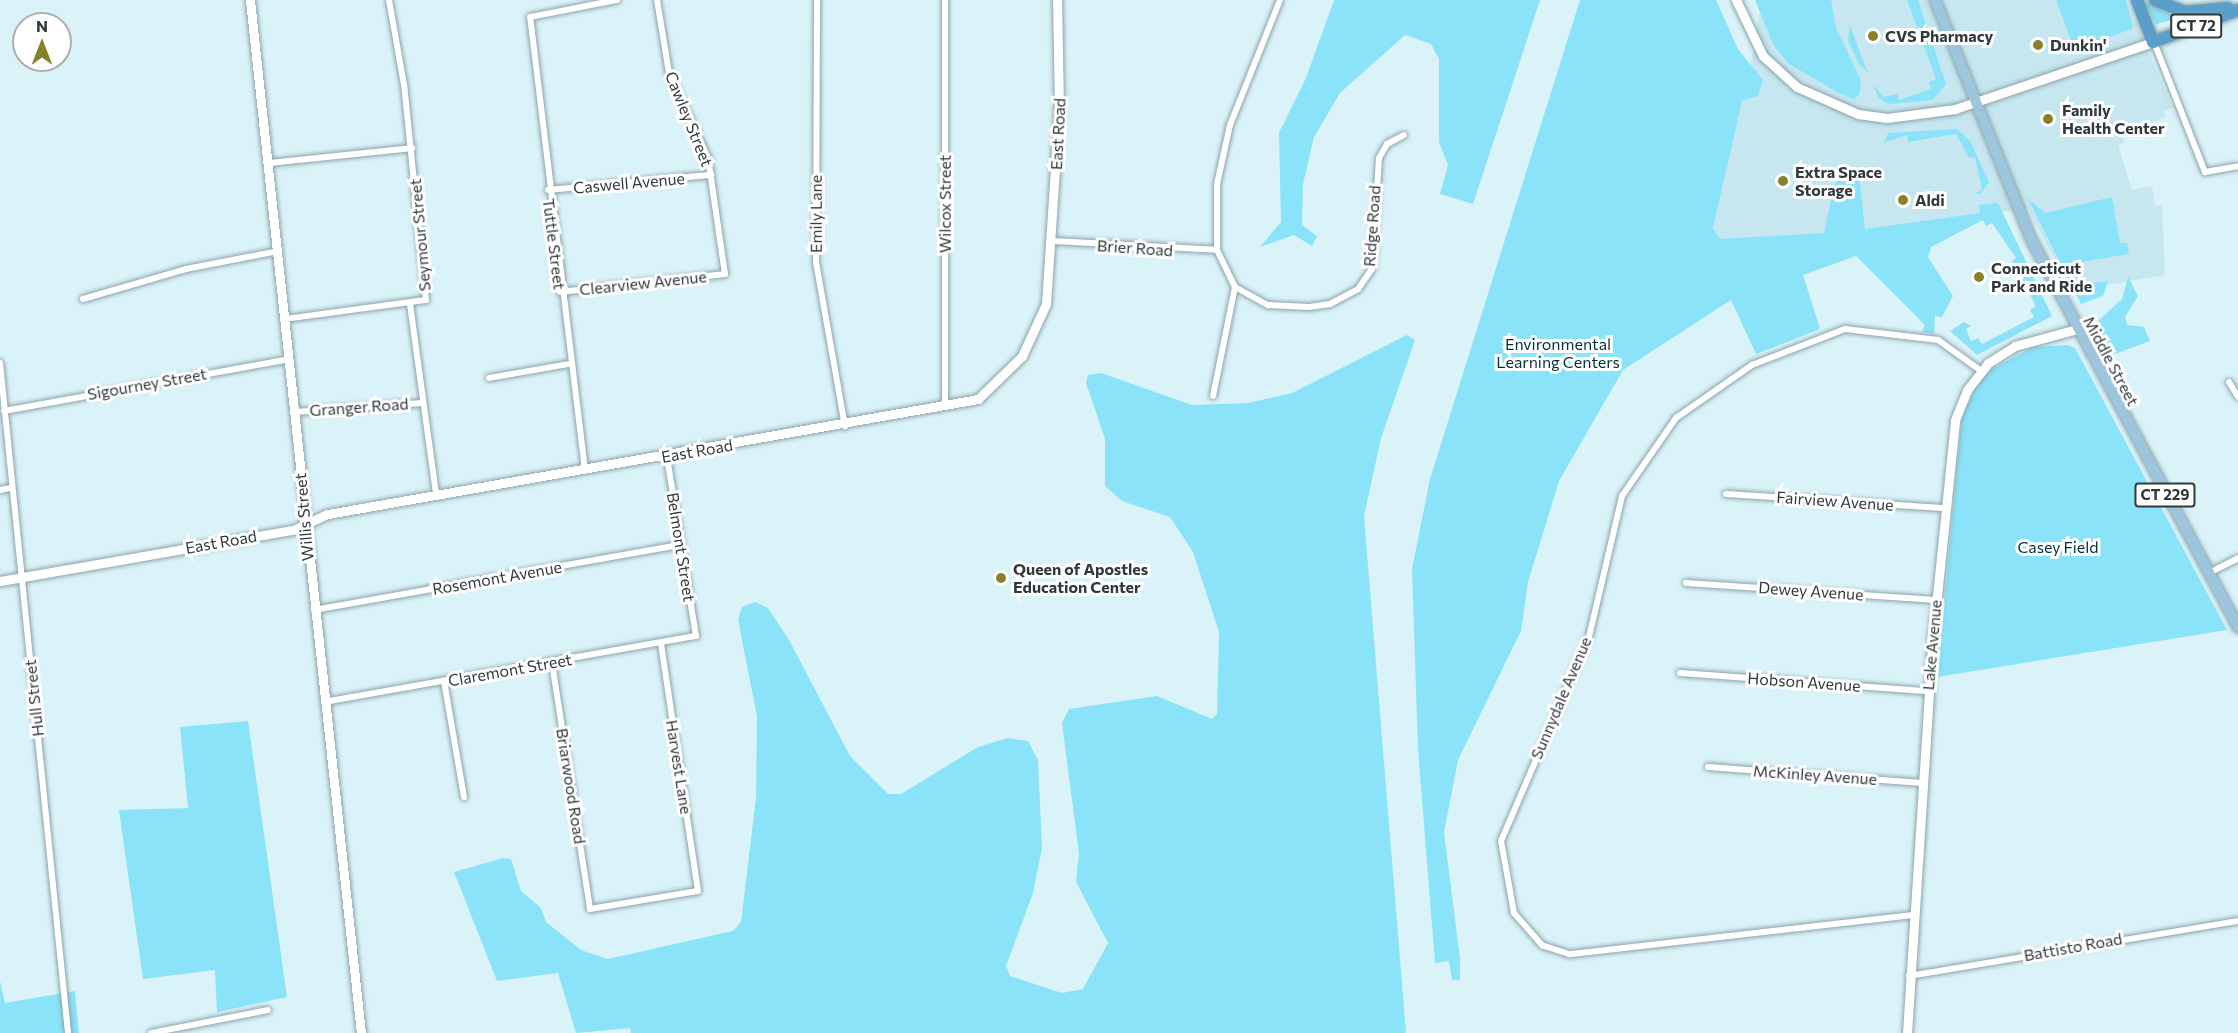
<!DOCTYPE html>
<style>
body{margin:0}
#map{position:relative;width:2238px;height:1033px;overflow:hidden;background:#daf3f9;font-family:Commissioner,sans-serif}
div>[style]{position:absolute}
.built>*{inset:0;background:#c6e7f0}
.green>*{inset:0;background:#8ae3f9}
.roads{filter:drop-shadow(0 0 2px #8ca4aa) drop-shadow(0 0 2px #8ca4aa)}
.street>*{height:6px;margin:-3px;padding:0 3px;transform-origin:3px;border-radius:3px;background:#fff}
.secondary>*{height:9px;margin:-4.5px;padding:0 4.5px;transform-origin:4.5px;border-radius:4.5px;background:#fff}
.primary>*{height:10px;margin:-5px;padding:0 5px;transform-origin:5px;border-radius:5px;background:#9dc5de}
.highway>*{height:12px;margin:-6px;padding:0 6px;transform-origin:6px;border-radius:6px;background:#5b9ec8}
.dots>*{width:16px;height:16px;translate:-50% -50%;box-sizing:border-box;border:3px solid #fff;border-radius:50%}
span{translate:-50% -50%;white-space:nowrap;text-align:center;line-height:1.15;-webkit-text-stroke:6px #fff;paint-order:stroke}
.shield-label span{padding:2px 4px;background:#fff;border:2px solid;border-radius:4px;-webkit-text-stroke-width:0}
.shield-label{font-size:15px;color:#30393c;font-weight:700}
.poi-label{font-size:16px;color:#30393c;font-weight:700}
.left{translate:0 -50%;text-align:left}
.street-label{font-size:16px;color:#30393c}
.park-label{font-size:16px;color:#00313c}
.north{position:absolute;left:12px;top:12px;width:60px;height:60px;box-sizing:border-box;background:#fff;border:2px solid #acb0b1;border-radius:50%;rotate:0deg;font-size:16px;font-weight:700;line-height:24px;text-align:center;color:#30393c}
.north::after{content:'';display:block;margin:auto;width:21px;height:27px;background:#87822a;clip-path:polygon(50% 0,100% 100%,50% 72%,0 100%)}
</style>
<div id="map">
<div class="built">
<i style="clip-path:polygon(1762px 0,2126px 0,2173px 108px,2164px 111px,2166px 117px,2121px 134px,2124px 143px,2118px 145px,2132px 190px,2152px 186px,2155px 206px,2162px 205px,2165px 275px,2071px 291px,2028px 208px,1825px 240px,1706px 244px,1734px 95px,1747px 85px)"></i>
</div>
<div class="green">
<i style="clip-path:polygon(1334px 0,1540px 0,1473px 204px,1440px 194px,1448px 165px,1439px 142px,1439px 59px,1431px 44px,1405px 35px,1340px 93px,1314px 137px,1303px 184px,1302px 225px,1317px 236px,1312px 246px,1294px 235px,1260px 247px,1281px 222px,1279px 133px,1306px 78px)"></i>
<i style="clip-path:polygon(1580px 0,1716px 0,1738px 49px,1763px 80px,1758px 96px,1742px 101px,1713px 228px,1720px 239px,1824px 233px,1834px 185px,1849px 171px,1859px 175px,1865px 229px,1980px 213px,1979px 205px,1998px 203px,2052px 316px,1977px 355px,1950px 331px,1964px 322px,1971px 326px,1966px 329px,1971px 341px,1978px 338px,1982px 344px,2034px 317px,2030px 310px,2036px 306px,2012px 261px,2016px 258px,1992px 223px,1986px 226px,1983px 220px,1931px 247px,1928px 257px,1953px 296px,1942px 317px,1935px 316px,1934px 334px,1922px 332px,1925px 325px,1856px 256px,1803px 275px,1820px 329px,1756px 354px,1731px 300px,1623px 370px,1559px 481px,1528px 582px,1521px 631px,1458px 760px,1444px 832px,1460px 959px,1460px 980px,1452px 980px,1449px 961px,1435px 963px,1418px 749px,1412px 569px,1430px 479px)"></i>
<i style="clip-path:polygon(1755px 0,1831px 0,1836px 28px,1861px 80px,1859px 95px,1853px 99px,1837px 92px,1789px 64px,1773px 44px)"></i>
<i style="clip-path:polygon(1907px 0,1918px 0,1946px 84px,1933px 100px,1888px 104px,1879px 98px,1873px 84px,1883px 97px,1897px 94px,1899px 100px,1931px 89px,1929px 82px,1936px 79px)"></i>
<i style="clip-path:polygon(2056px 0,2126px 0,2133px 28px,2075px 51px)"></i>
<i style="clip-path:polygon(2143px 0,2165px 12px,2181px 18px,2156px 24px)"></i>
<i style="clip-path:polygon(1850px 25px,1866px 69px,1870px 74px,1860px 66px,1848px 41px)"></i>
<i style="clip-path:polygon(1957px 129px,1970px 141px,1989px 182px,1980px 194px,1975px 193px,1982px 190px,1975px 157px,1969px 158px,1956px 134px,1908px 142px,1907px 135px,1884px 143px,1888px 133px)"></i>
<i style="clip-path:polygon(2112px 197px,2120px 243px,2127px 243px,2129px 254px,2075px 263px,2079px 285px,2108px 281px,2103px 296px,2081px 304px,2028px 199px,2045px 213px)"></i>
<i style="clip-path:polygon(2128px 277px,2138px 296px,2125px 317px,2127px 325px,2144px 327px,2150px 341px,2109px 356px,2096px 323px,2122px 299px)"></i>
<i style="clip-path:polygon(1407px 335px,1415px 340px,1381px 438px,1364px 516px,1406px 1033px,631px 1033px,630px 1028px,576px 1033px,558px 973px,497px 981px,454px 872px,503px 858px,511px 859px,521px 891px,541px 908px,546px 922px,581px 950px,608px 959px,733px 931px,741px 922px,756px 798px,757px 716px,738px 620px,742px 607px,755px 602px,768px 608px,789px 640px,850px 756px,888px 794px,901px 794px,978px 747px,1008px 738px,1028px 741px,1038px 760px,1042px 848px,1033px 893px,1006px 966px,1010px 976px,1062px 993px,1083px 989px,1108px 943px,1076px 882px,1079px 854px,1062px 723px,1069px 709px,1157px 696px,1212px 719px,1217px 714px,1219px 632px,1193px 552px,1170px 517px,1122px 501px,1105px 486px,1105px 439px,1086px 383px,1088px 375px,1101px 373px,1192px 405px,1248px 403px,1292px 393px)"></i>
<i style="clip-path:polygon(2067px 345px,2075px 348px,2227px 630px,1937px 677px,1962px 416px,1978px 383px,1993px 368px,2033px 347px)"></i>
<i style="clip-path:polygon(248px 721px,287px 997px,217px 1012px,215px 970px,143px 979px,119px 810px,188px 808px,180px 727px)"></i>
<i style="clip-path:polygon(0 981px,5px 1003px,75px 991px,79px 1033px,0 1033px)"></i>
</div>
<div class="roads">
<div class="street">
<i style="left:817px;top:0;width:262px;rotate:90.2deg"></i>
<i style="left:816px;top:262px;width:167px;rotate:80deg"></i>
<i style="left:1280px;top:0;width:135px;rotate:111.8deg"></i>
<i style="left:1230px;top:125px;width:60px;rotate:102.4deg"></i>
<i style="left:1217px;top:184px;width:66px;rotate:90deg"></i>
<i style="left:1217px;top:250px;width:41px;rotate:64.1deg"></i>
<i style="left:1235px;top:287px;width:38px;rotate:29deg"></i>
<i style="left:1268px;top:305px;width:41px;rotate:2.8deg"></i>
<i style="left:1309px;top:307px;width:21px;rotate:-8deg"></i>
<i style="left:1330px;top:304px;width:32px;rotate:-28deg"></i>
<i style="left:1358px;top:289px;width:24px;rotate:-55deg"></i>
<i style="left:1372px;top:269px;width:111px;rotate:-86.4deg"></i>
<i style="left:1379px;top:158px;width:16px;rotate:-60deg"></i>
<i style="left:1387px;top:144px;width:19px;rotate:-28deg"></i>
<i style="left:2154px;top:42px;width:140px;rotate:68.6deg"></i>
<i style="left:2205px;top:172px;width:34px;rotate:-10deg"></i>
<i style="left:270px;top:163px;width:143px;rotate:-6deg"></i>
<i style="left:548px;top:190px;width:164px;rotate:-5.3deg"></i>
<i style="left:1052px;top:241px;width:165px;rotate:3.1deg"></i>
<i style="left:560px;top:292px;width:166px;rotate:-6.2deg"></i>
<i style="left:725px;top:274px;width:117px;rotate:-98.3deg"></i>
<i style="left:708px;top:158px;width:94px;rotate:-114.6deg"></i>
<i style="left:669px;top:73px;width:74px;rotate:-99.3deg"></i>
<i style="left:83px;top:299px;width:107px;rotate:-16.2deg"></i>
<i style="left:186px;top:269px;width:95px;rotate:-11deg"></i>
<i style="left:410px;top:304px;width:192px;rotate:82.2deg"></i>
<i style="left:285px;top:319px;width:142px;rotate:-7.7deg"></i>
<i style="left:426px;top:300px;width:216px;rotate:-95.8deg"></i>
<i style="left:404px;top:85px;width:86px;rotate:-100deg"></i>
<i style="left:0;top:363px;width:673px;rotate:84.2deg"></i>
<i style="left:489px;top:378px;width:80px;rotate:-10deg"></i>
<i style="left:2229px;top:382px;width:17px;rotate:59deg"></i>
<i style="left:1213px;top:396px;width:111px;rotate:-78.6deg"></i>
<i style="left:945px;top:407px;width:407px;rotate:-90deg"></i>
<i style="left:4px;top:411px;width:291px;rotate:-10.3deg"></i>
<i style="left:295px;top:412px;width:128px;rotate:-4deg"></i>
<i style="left:585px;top:470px;width:456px;rotate:-96.9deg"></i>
<i style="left:530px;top:17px;width:89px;rotate:-11.1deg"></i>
<i style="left:0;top:490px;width:10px;rotate:-11deg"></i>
<i style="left:1726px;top:494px;width:218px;rotate:3.7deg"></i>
<i style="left:2209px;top:573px;width:33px;rotate:-27deg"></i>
<i style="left:1686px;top:583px;width:251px;rotate:3.9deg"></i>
<i style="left:314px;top:610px;width:372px;rotate:-10.1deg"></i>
<i style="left:552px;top:663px;width:249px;rotate:81.2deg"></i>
<i style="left:590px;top:909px;width:109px;rotate:-9.5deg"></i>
<i style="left:698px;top:891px;width:250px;rotate:-98.5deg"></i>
<i style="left:1680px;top:673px;width:249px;rotate:4.2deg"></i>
<i style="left:444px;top:681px;width:118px;rotate:80.2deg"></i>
<i style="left:324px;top:702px;width:378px;rotate:-10.1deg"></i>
<i style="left:696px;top:636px;width:181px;rotate:-99.2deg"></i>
<i style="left:1708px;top:767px;width:215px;rotate:4.3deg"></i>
<i style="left:1913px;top:915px;width:346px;rotate:173.5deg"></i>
<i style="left:1569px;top:954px;width:28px;rotate:-162deg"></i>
<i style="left:1542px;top:945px;width:43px;rotate:-131.2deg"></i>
<i style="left:1514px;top:913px;width:73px;rotate:-100.2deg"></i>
<i style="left:1501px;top:841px;width:222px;rotate:-66.7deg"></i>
<i style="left:1589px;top:637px;width:145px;rotate:-76.8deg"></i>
<i style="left:1622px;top:496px;width:95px;rotate:-55.3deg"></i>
<i style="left:1676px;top:418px;width:93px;rotate:-34.9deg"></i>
<i style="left:1752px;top:365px;width:100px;rotate:-21.2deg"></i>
<i style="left:1845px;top:329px;width:94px;rotate:6.7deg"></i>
<i style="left:1938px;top:340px;width:52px;rotate:35.5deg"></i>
<i style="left:1909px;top:976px;width:334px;rotate:-9.5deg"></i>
<i style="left:151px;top:1033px;width:119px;rotate:-11.1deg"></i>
</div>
<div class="secondary">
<i style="left:250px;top:0;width:1039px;rotate:83.87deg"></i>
<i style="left:1736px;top:0;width:62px;rotate:64.3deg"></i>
<i style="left:1763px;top:56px;width:46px;rotate:42.4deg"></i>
<i style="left:1797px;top:87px;width:67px;rotate:23.9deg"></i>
<i style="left:1858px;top:114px;width:29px;rotate:8deg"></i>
<i style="left:1887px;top:118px;width:69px;rotate:-7.5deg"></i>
<i style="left:1955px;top:109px;width:209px;rotate:-18.7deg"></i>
<i style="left:0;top:581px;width:297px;rotate:-9.9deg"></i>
<i style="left:293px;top:530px;width:38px;rotate:-25deg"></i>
<i style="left:328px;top:514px;width:660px;rotate:-10.03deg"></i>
<i style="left:978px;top:399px;width:62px;rotate:-44.3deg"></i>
<i style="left:1022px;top:356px;width:57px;rotate:-65.2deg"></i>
<i style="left:1046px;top:304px;width:194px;rotate:-86.2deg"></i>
<i style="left:1059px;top:110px;width:110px;rotate:-91deg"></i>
<i style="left:1907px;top:1033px;width:390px;rotate:-86.3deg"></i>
<i style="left:1932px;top:644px;width:225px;rotate:-84.1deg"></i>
<i style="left:1955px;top:420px;width:32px;rotate:-68deg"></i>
<i style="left:1967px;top:390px;width:34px;rotate:-52deg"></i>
<i style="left:1988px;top:363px;width:32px;rotate:-32deg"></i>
<i style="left:2015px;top:346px;width:64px;rotate:-15.3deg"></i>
</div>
<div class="primary">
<i style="left:1935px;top:0;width:260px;rotate:68.1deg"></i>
<i style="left:2032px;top:241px;width:438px;rotate:61.9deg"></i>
</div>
<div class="highway">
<i style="left:2137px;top:0;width:45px;rotate:69.1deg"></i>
<i style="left:2153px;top:42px;width:91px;rotate:-20.6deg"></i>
<i style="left:2155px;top:0;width:31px;rotate:22deg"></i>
<i style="left:2184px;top:12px;width:44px;rotate:-5.2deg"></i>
</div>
</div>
<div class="dots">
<i style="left:1873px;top:36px;background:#87822a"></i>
<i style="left:2038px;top:45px;background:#87822a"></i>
<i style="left:2048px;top:119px;background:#87822a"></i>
<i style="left:1783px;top:181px;background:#87822a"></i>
<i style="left:1903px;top:200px;background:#87822a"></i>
<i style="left:1979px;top:277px;background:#87822a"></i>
<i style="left:1001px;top:578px;background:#87822a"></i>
</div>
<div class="shield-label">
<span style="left:2196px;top:26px">CT 72</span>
<span style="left:2165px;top:495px">CT 229</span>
</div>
<div class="poi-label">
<span class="left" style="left:1885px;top:36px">CVS Pharmacy</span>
<span class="left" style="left:2050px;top:45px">Dunkin'</span>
<span class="left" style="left:2062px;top:119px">Family<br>Health Center</span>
<span class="left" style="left:1795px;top:181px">Extra Space<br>Storage</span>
<span class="left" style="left:1915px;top:200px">Aldi</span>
<span class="left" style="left:1991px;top:277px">Connecticut<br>Park and Ride</span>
<span class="left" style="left:1013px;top:578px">Queen of Apostles<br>Education Center</span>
</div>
<div class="street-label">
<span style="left:689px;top:119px;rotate:68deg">Cawley Street</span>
<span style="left:1058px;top:134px;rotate:-87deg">East Road</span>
<span style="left:629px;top:183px;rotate:-5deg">Caswell Avenue</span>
<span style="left:945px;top:204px;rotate:-90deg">Wilcox Street</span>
<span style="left:816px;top:214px;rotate:-90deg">Emily Lane</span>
<span style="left:1372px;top:226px;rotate:-86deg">Ridge Road</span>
<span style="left:420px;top:235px;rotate:-95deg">Seymour Street</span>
<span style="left:554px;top:244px;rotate:83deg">Tuttle Street</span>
<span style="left:1135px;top:248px;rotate:4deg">Brier Road</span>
<span style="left:643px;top:283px;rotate:-6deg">Clearview Avenue</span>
<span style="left:2111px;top:361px;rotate:62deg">Middle Street</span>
<span style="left:147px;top:384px;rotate:-10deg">Sigourney Street</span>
<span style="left:359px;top:407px;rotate:-4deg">Granger Road</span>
<span style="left:697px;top:451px;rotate:-10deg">East Road</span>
<span style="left:1835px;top:501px;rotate:4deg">Fairview Avenue</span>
<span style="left:304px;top:517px;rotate:-95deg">Willis Street</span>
<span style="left:221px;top:542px;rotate:-10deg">East Road</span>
<span style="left:681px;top:547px;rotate:81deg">Belmont Street</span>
<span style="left:497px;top:578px;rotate:-10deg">Rosemont Avenue</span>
<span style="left:1811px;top:591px;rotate:4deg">Dewey Avenue</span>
<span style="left:1932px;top:645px;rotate:-85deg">Lake Avenue</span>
<span style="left:510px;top:670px;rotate:-10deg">Claremont Street</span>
<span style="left:1804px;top:682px;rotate:4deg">Hobson Avenue</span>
<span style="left:34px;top:698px;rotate:-96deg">Hull Street</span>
<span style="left:1561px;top:698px;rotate:-67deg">Sunnydale Avenue</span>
<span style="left:679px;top:767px;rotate:81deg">Harvest Lane</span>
<span style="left:1815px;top:775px;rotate:4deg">McKinley Avenue</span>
<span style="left:571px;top:786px;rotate:81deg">Briarwood Road</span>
<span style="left:2073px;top:947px;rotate:-10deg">Battisto Road</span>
</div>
<div class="park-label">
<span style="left:1558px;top:353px">Environmental<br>Learning Centers</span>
<span style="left:2058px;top:547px">Casey Field</span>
</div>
<div class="north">N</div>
</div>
